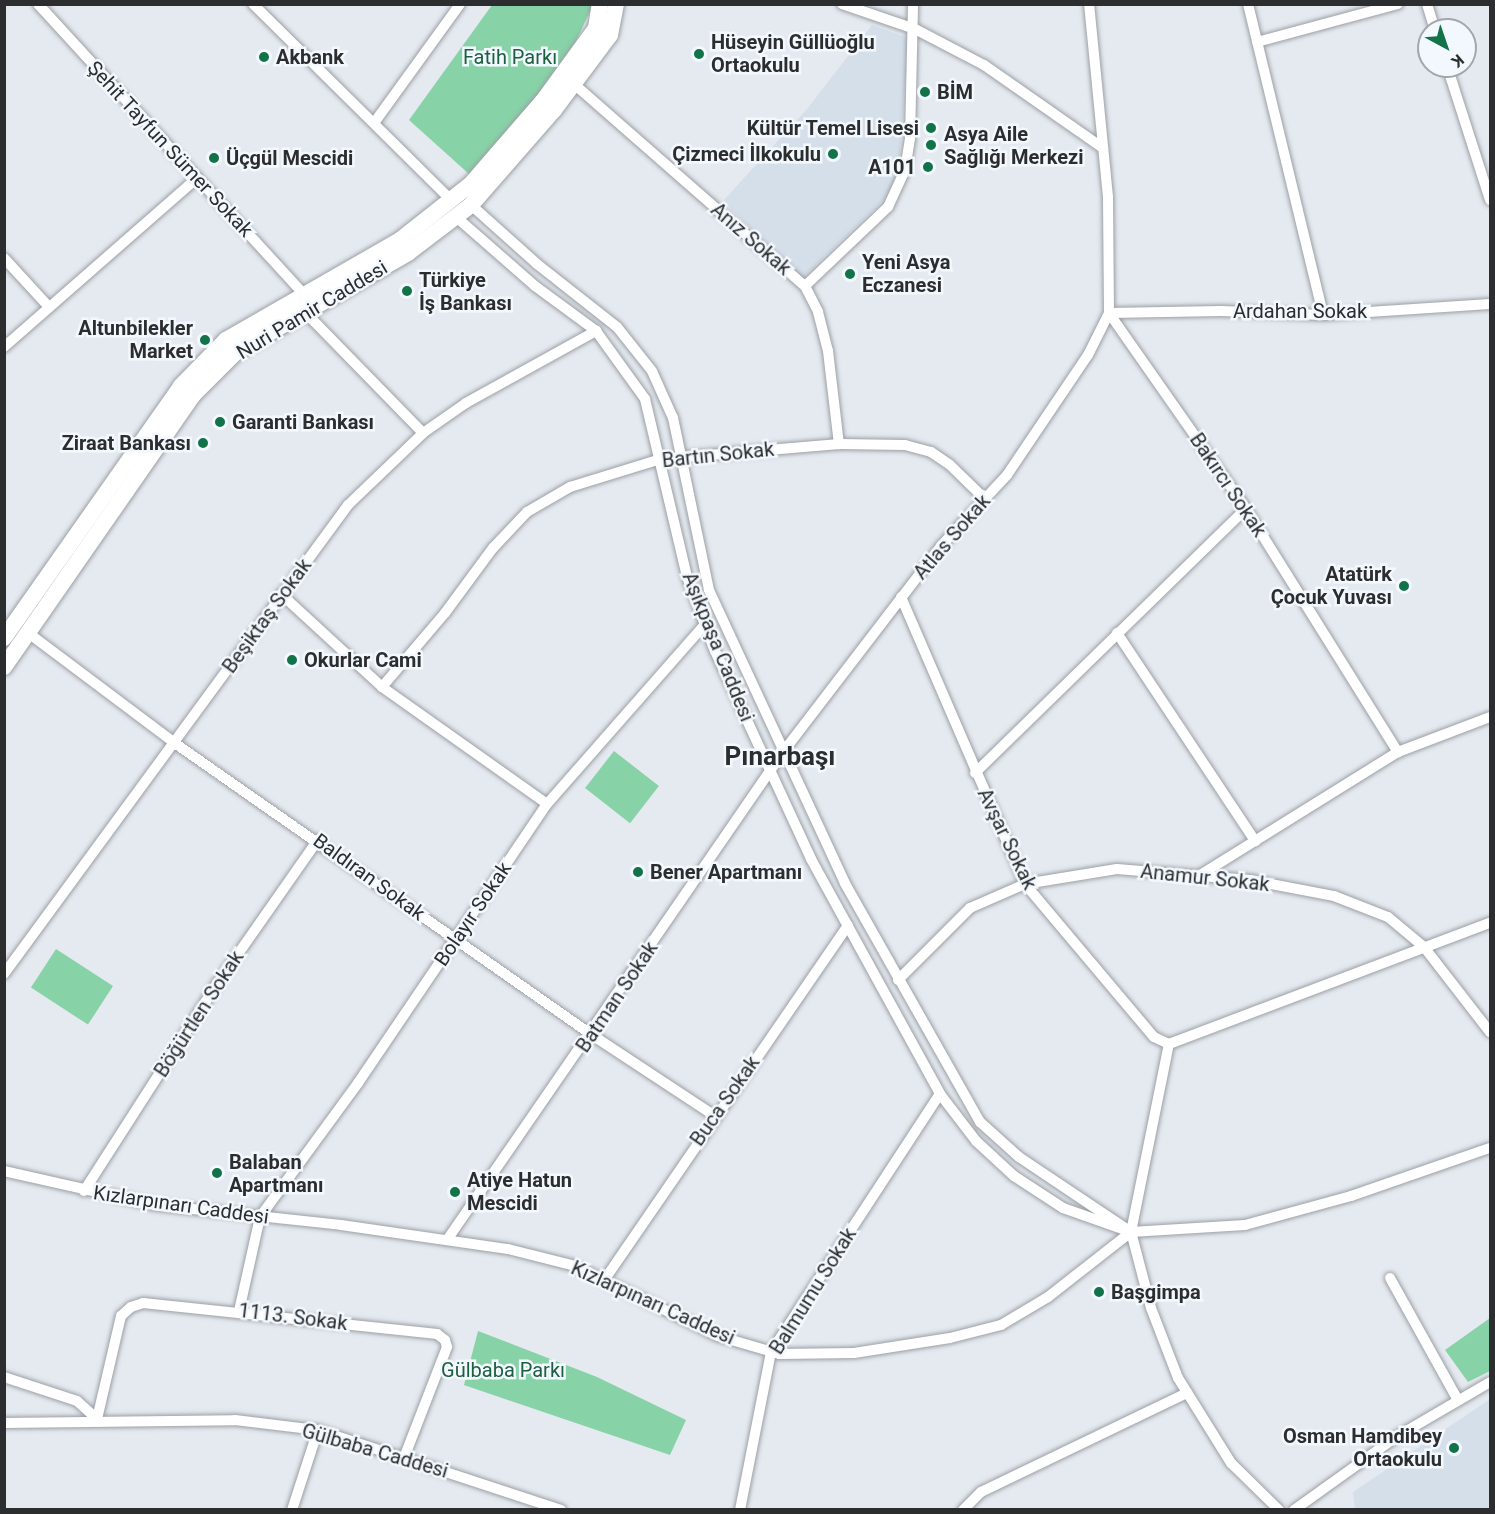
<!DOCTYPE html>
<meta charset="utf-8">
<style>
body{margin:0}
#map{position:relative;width:1495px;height:1514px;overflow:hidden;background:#e5eaf0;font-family:Roboto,sans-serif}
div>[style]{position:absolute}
.built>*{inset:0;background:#d5dfea}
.green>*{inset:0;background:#88d2a7;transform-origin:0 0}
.roads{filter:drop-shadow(0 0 2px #9ba0a5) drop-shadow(0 0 2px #9ba0a5)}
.street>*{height:10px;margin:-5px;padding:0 5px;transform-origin:5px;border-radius:5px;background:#fff}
.primary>*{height:16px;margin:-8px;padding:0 8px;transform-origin:8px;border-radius:8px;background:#fff}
.dots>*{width:16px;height:16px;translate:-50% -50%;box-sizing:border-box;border:3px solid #f2f8fd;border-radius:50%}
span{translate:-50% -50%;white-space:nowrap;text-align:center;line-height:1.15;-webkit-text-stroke:5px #f2f8fd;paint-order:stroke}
.poi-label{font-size:20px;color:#2b2d2f;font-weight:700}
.left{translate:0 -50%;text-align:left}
.right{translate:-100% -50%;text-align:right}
.park-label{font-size:20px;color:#1d603f}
.street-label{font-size:20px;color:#2b2d2f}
.district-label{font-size:26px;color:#2b2d2f;font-weight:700}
.frame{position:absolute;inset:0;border:6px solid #2b2d2f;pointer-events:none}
.north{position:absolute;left:1417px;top:18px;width:60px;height:60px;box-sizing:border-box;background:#f2f8fd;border:2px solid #a2a7ab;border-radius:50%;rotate:140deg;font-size:16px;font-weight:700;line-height:24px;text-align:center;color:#2b2d2f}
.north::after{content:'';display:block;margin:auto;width:21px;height:27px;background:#127349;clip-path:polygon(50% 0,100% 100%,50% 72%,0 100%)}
</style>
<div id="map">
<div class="built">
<i style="clip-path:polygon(872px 25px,908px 38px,899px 166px,888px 196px,802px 278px,723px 201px,807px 109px)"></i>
<i style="clip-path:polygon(1490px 1399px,1490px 1509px,1355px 1509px,1353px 1492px)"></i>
</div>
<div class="green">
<i style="clip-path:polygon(492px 5px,593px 5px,576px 41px,539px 94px,469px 174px,409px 120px)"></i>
<i style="left:614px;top:751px;width:57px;height:47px;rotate:38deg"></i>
<i style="left:56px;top:949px;width:68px;height:46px;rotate:33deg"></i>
<i style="clip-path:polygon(1490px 1318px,1490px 1371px,1468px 1382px,1445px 1350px)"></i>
<i style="clip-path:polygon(478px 1331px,597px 1377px,686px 1420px,670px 1455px,464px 1385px)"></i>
</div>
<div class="roads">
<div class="street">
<i style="left:38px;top:4px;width:392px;rotate:47.5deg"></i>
<i style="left:253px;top:4px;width:279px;rotate:44.7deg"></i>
<i style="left:842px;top:4px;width:77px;rotate:18.9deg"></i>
<i style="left:915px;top:29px;width:78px;rotate:27.6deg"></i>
<i style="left:984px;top:65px;width:145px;rotate:34.9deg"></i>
<i style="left:1248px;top:4px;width:320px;rotate:76.4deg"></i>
<i style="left:1427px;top:4px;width:27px;rotate:73deg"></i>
<i style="left:1257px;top:42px;width:146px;rotate:-15.1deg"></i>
<i style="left:1447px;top:66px;width:141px;rotate:72.2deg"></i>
<i style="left:574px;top:84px;width:307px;rotate:41.2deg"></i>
<i style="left:805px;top:286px;width:29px;rotate:63deg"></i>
<i style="left:818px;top:312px;width:40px;rotate:75.6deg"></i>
<i style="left:828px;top:351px;width:94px;rotate:83.3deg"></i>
<i style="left:374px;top:123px;width:147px;rotate:-54.1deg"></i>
<i style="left:455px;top:216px;width:106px;rotate:41.2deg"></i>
<i style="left:535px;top:286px;width:76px;rotate:36.4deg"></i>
<i style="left:596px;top:331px;width:84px;rotate:54.2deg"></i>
<i style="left:645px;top:399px;width:183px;rotate:76.7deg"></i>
<i style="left:687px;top:577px;width:79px;rotate:69.3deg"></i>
<i style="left:715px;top:651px;width:229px;rotate:65.2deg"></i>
<i style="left:811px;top:859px;width:268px;rotate:61.2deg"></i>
<i style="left:940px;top:1094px;width:59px;rotate:52.5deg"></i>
<i style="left:976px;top:1141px;width:52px;rotate:42.6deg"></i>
<i style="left:1014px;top:1176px;width:59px;rotate:33.1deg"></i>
<i style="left:1063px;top:1208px;width:72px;rotate:19.4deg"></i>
<i style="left:1131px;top:1232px;width:135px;rotate:-146.2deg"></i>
<i style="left:1019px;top:1157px;width:52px;rotate:-138.1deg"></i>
<i style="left:980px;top:1122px;width:274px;rotate:-119.5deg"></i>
<i style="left:845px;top:883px;width:323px;rotate:-114.9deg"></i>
<i style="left:709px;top:590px;width:176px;rotate:-101.8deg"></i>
<i style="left:673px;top:418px;width:51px;rotate:-114.1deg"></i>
<i style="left:652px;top:371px;width:56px;rotate:-128.5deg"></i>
<i style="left:617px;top:327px;width:102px;rotate:-141.8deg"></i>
<i style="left:537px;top:264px;width:89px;rotate:-138.2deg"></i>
<i style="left:4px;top:258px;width:67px;rotate:47.4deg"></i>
<i style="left:805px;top:286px;width:115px;rotate:-43.6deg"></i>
<i style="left:888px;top:207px;width:41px;rotate:-65.3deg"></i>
<i style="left:905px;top:170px;width:32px;rotate:-81deg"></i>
<i style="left:910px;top:138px;width:134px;rotate:-88.7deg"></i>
<i style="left:304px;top:311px;width:170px;rotate:45.7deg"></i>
<i style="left:1109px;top:313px;width:239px;rotate:55deg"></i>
<i style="left:1246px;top:509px;width:287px;rotate:58deg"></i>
<i style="left:1109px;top:313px;width:112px;rotate:-1deg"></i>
<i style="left:1221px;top:311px;width:102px;rotate:2.2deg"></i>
<i style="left:1323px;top:315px;width:167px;rotate:-3.8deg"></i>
<i style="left:4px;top:347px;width:257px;rotate:-41.2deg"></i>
<i style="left:281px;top:594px;width:137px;rotate:42.6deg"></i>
<i style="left:382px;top:687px;width:202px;rotate:35.3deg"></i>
<i style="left:901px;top:597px;width:313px;rotate:66.6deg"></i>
<i style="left:1025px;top:884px;width:200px;rotate:49.9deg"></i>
<i style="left:1154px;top:1037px;width:17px;rotate:25deg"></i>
<i style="left:27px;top:632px;width:186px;rotate:36.9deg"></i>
<i style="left:176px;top:744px;width:508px;rotate:34.97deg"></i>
<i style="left:592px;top:1035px;width:147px;rotate:33.4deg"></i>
<i style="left:1117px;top:633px;width:250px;rotate:56.4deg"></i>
<i style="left:382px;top:687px;width:97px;rotate:-49.6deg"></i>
<i style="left:445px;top:613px;width:81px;rotate:-53.6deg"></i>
<i style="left:493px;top:548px;width:50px;rotate:-46.6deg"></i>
<i style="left:527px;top:512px;width:50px;rotate:-30.2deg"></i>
<i style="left:570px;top:487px;width:95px;rotate:-17.1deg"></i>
<i style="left:661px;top:459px;width:179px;rotate:-4.8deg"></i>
<i style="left:839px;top:444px;width:66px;rotate:0.9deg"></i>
<i style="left:905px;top:445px;width:27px;rotate:15deg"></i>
<i style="left:931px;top:452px;width:22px;rotate:34deg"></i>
<i style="left:949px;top:464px;width:50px;rotate:44.2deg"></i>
<i style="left:975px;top:773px;width:378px;rotate:-44.3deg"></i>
<i style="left:1197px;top:877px;width:237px;rotate:-31.9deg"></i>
<i style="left:1398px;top:752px;width:98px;rotate:-20.8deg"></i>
<i style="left:4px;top:974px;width:582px;rotate:-53.74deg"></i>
<i style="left:348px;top:505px;width:104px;rotate:-43.8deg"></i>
<i style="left:423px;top:433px;width:52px;rotate:-34.9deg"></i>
<i style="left:466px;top:403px;width:149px;rotate:-29deg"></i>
<i style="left:898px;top:980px;width:102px;rotate:-45deg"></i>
<i style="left:970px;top:908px;width:60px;rotate:-23.6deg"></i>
<i style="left:1025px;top:884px;width:93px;rotate:-9.3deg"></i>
<i style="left:1117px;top:869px;width:133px;rotate:4.7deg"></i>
<i style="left:1250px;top:880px;width:86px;rotate:10.8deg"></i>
<i style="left:1334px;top:896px;width:58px;rotate:21.3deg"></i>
<i style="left:1388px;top:917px;width:47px;rotate:39.8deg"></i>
<i style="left:1424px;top:947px;width:108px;rotate:52.2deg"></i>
<i style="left:4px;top:1171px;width:155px;rotate:12.7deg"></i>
<i style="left:155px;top:1205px;width:187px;rotate:6.1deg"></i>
<i style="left:341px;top:1225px;width:169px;rotate:8.2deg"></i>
<i style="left:508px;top:1249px;width:69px;rotate:14.2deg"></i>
<i style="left:575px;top:1266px;width:159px;rotate:26.1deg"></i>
<i style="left:718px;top:1336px;width:64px;rotate:16.4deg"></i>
<i style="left:779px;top:1354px;width:75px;rotate:-0.8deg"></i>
<i style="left:854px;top:1353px;width:97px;rotate:-8.9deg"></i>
<i style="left:950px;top:1338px;width:53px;rotate:-14.3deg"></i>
<i style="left:1001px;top:1325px;width:55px;rotate:-30.8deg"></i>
<i style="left:1048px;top:1297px;width:105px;rotate:-38.1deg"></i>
<i style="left:84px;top:1191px;width:246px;rotate:-57.3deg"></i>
<i style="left:217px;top:984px;width:176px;rotate:-55deg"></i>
<i style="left:1131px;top:1232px;width:114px;rotate:-3.5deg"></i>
<i style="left:1245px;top:1225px;width:110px;rotate:-15.3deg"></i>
<i style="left:1351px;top:1196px;width:147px;rotate:-19.1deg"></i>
<i style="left:447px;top:1240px;width:592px;rotate:-55.45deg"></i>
<i style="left:783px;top:752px;width:260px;rotate:-52.5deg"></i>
<i style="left:941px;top:546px;width:97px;rotate:-47.1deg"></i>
<i style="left:1007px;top:475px;width:145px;rotate:-56deg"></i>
<i style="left:1088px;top:355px;width:47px;rotate:-63.4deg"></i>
<i style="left:1109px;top:313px;width:116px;rotate:-90.5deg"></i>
<i style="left:1108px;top:197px;width:194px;rotate:-95.6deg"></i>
<i style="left:1390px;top:1278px;width:140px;rotate:60.9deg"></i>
<i style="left:605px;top:1279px;width:429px;rotate:-55.5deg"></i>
<i style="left:239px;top:1311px;width:96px;rotate:-77.4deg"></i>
<i style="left:260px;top:1217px;width:166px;rotate:-53.8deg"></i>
<i style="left:358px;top:1083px;width:337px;rotate:-55.9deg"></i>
<i style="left:547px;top:804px;width:240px;rotate:-48.7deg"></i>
<i style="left:4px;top:1377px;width:77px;rotate:18.2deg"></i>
<i style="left:77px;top:1401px;width:27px;rotate:42deg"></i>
<i style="left:97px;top:1419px;width:106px;rotate:-76.9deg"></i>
<i style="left:121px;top:1316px;width:13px;rotate:-42deg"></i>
<i style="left:131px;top:1307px;width:13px;rotate:-18deg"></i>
<i style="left:143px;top:1303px;width:296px;rotate:6deg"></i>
<i style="left:437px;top:1334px;width:10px;rotate:37deg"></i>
<i style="left:445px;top:1340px;width:7px;rotate:74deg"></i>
<i style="left:447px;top:1347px;width:119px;rotate:111.2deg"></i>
<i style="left:4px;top:1423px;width:231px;rotate:-0.7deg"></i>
<i style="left:235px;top:1420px;width:84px;rotate:6.9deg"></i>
<i style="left:318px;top:1430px;width:256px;rotate:18.2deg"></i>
<i style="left:292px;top:1510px;width:84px;rotate:-72deg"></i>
<i style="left:740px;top:1510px;width:161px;rotate:-78.9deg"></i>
<i style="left:771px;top:1352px;width:308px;rotate:-56.8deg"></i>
<i style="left:963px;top:1510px;width:25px;rotate:-45deg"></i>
<i style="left:981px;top:1492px;width:229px;rotate:-25.7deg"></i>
<i style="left:1279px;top:1510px;width:67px;rotate:-135.6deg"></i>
<i style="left:1231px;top:1463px;width:100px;rotate:-121.9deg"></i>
<i style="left:1178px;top:1378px;width:75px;rotate:-111.1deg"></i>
<i style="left:1151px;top:1308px;width:79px;rotate:-104.7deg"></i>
<i style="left:1131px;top:1232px;width:192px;rotate:-78.6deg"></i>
<i style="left:1169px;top:1044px;width:343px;rotate:-20.7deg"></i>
<i style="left:1294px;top:1510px;width:125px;rotate:-35.6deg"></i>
<i style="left:1396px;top:1437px;width:109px;rotate:-30.3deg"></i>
</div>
<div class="primary">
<i style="left:4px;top:638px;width:308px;rotate:-54.9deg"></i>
<i style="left:181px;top:386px;width:64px;rotate:-45.6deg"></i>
<i style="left:226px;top:340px;width:201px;rotate:-29.9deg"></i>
<i style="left:400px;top:240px;width:90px;rotate:-38.3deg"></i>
<i style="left:471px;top:184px;width:110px;rotate:-49.1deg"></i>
<i style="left:543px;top:101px;width:90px;rotate:-54deg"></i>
<i style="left:596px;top:28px;width:24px;rotate:-81deg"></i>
<i style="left:4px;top:667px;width:330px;rotate:-55.2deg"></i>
<i style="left:192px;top:396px;width:62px;rotate:-45deg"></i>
<i style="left:236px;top:352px;width:198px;rotate:-29.9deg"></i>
<i style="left:408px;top:253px;width:79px;rotate:-37.3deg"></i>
<i style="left:471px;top:205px;width:126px;rotate:-48.9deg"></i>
<i style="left:554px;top:110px;width:94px;rotate:-53.3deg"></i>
<i style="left:610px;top:35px;width:32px;rotate:-79deg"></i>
</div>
</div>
<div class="dots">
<i style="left:699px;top:54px;background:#127349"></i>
<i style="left:264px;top:57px;background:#127349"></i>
<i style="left:925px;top:92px;background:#127349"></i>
<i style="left:931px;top:128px;background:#127349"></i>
<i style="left:931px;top:145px;background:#127349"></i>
<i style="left:833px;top:154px;background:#127349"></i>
<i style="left:214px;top:158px;background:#127349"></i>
<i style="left:928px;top:167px;background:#127349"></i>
<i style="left:850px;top:274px;background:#127349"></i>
<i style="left:407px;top:291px;background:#127349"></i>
<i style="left:205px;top:340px;background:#127349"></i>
<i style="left:220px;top:422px;background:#127349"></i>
<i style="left:203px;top:443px;background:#127349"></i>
<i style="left:1404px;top:586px;background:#127349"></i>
<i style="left:292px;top:660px;background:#127349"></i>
<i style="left:638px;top:872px;background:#127349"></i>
<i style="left:217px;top:1173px;background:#127349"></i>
<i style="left:455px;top:1192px;background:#127349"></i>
<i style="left:1099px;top:1292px;background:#127349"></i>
<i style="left:1454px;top:1448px;background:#127349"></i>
</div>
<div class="poi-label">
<span class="left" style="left:711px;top:54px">Hüseyin Güllüoğlu<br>Ortaokulu</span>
<span class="left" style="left:276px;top:57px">Akbank</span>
<span class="left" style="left:937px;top:92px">BİM</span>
<span class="right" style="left:919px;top:128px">Kültür Temel Lisesi</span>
<span class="left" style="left:944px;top:146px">Asya Aile<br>Sağlığı Merkezi</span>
<span class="right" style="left:821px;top:154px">Çizmeci İlkokulu</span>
<span class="left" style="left:226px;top:158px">Üçgül Mescidi</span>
<span class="right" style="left:916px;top:167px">A101</span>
<span class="left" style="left:862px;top:274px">Yeni Asya<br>Eczanesi</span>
<span class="left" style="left:419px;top:292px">Türkiye<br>İş Bankası</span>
<span class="right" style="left:193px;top:340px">Altunbilekler<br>Market</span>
<span class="left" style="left:232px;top:422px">Garanti Bankası</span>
<span class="right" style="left:191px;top:443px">Ziraat Bankası</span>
<span class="right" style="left:1392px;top:586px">Atatürk<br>Çocuk Yuvası</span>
<span class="left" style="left:304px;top:660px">Okurlar Cami</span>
<span class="left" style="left:650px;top:872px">Bener Apartmanı</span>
<span class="left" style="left:229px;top:1174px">Balaban<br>Apartmanı</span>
<span class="left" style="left:467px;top:1192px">Atiye Hatun<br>Mescidi</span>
<span class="left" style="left:1111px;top:1292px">Başgimpa</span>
<span class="right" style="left:1442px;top:1448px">Osman Hamdibey<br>Ortaokulu</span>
</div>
<div class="park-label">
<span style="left:510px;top:57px">Fatih Parkı</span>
<span style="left:503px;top:1370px">Gülbaba Parkı</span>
</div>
<div class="street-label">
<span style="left:170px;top:149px;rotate:47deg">Şehit Tayfun Sümer Sokak</span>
<span style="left:751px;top:239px;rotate:41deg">Anız Sokak</span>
<span style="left:312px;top:310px;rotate:-31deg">Nuri Pamir Caddesi</span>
<span style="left:1300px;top:311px">Ardahan Sokak</span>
<span style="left:718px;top:455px;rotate:-6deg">Bartın Sokak</span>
<span style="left:1228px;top:485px;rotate:56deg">Bakırcı Sokak</span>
<span style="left:952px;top:537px;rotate:-49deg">Atlas Sokak</span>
<span style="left:267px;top:616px;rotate:-54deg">Beşiktaş Sokak</span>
<span style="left:718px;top:647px;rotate:68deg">Aşıkpaşa Caddesi</span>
<span style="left:1007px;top:839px;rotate:64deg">Avşar Sokak</span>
<span style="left:369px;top:877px;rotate:36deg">Baldıran Sokak</span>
<span style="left:1205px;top:878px;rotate:6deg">Anamur Sokak</span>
<span style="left:473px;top:914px;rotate:-56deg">Bolayır Sokak</span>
<span style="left:617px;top:997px;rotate:-56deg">Batman Sokak</span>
<span style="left:199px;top:1014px;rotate:-57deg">Böğürtlen Sokak</span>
<span style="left:725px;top:1101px;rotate:-55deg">Buca Sokak</span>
<span style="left:181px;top:1205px;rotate:8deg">Kızlarpınarı Caddesi</span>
<span style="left:813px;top:1291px;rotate:-58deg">Balmumu Sokak</span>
<span style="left:653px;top:1303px;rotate:24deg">Kızlarpınarı Caddesi</span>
<span style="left:293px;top:1317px;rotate:7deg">1113. Sokak</span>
<span style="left:375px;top:1451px;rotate:16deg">Gülbaba Caddesi</span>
</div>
<div class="district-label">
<span style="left:780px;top:757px">Pınarbaşı</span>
</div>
<div class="frame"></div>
<div class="north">K</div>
</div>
